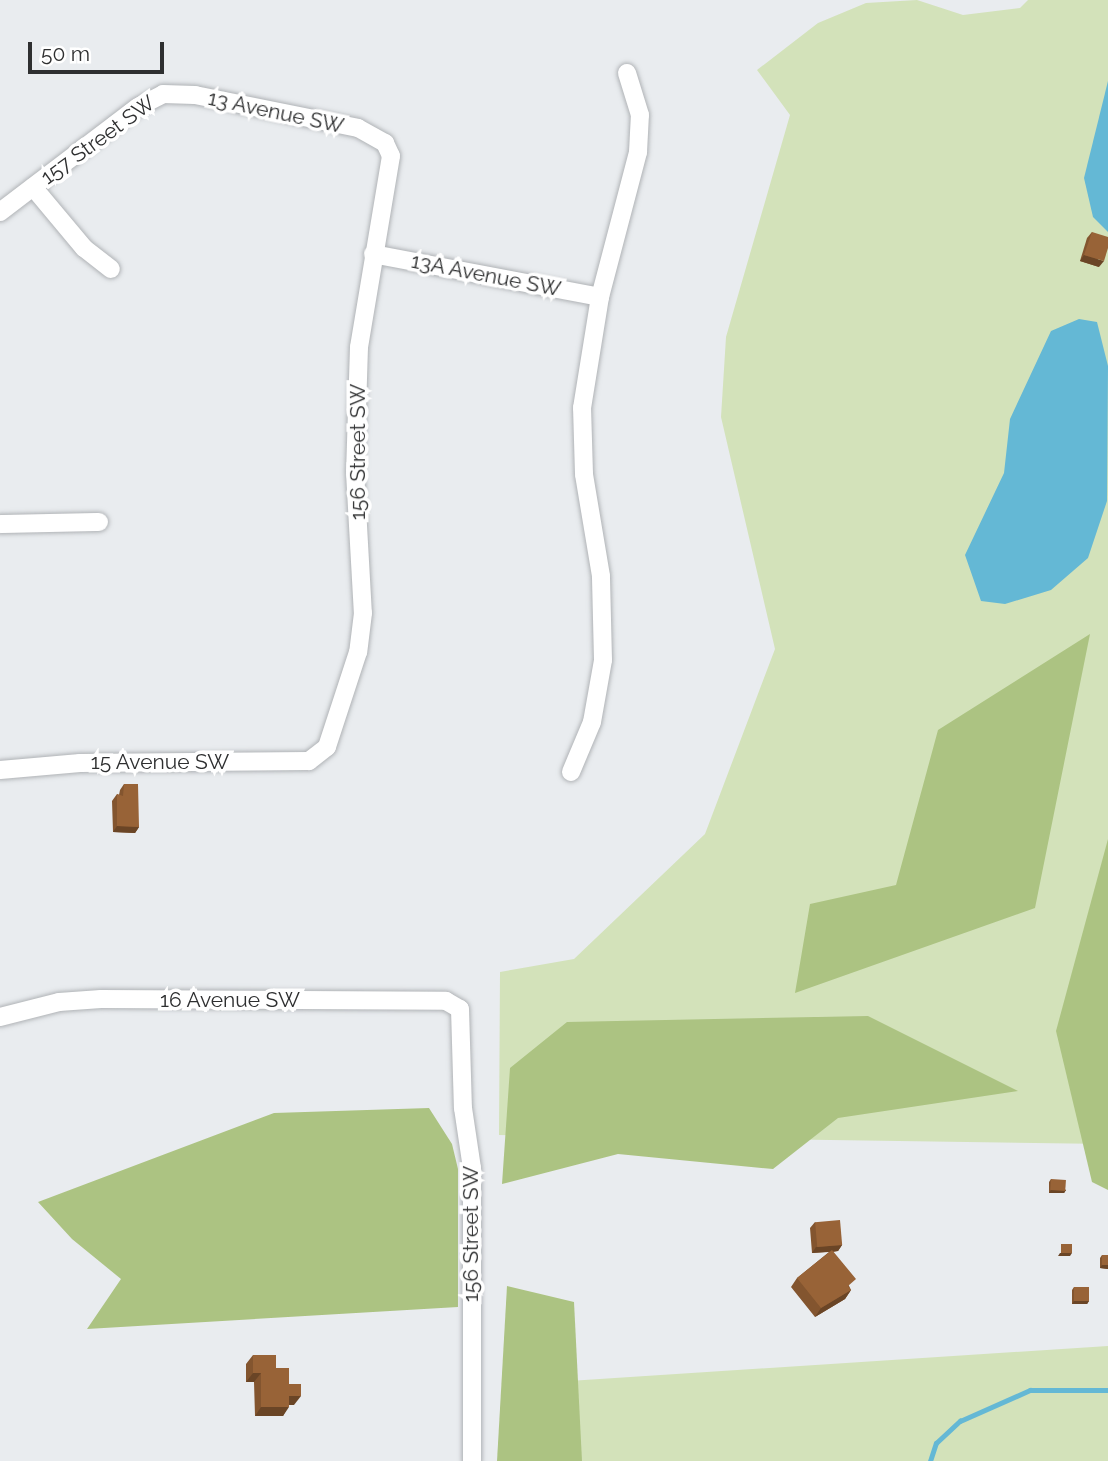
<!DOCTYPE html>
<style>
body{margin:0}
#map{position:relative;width:1108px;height:1461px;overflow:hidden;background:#e9ecef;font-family:Raleway,sans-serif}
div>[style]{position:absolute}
.green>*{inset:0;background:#d3e2ba}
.forest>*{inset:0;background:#acc382}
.water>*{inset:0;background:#64b8d5}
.stream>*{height:5px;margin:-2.5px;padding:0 2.5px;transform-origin:2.5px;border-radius:2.5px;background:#64b8d5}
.roads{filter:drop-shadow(0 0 2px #b0b3b6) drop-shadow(0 0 2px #b0b3b6)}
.minor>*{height:18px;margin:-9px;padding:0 9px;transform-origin:9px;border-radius:9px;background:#fff}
.wall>*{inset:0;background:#83552f}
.shaded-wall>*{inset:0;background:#6a4526}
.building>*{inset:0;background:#986337;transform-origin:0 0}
span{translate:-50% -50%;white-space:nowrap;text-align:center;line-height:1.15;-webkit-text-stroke:7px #fff;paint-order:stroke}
.street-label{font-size:21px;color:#2e2f30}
.scale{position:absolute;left:28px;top:42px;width:136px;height:32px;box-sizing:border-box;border:4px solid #2e2f30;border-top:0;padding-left:9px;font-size:21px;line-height:24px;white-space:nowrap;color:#2e2f30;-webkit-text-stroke:5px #fff;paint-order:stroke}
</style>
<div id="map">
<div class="green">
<i style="clip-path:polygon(917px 0,963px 15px,1020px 8px,1028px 0,1108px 0,1108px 1144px,499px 1135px,500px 972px,574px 959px,705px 834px,775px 649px,721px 417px,726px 337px,790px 115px,757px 70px,818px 23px,866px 3px)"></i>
<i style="clip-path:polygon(1108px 1346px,1108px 1461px,508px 1461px,507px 1385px)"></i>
</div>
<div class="forest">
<i style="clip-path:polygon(1090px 634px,1035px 908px,795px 993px,810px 904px,896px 885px,938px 730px)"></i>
<i style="clip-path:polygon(1108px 839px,1108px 1190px,1092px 1182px,1056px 1031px)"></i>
<i style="clip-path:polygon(868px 1016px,1018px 1091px,838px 1118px,773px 1169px,618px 1154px,502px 1184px,510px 1068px,567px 1022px)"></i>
<i style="clip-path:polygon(429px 1108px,452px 1144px,458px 1169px,458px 1307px,87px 1329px,121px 1279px,72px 1239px,38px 1202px,274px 1113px)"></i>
<i style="clip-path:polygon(507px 1286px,574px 1302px,582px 1461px,497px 1461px)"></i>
</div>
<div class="water">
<i style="clip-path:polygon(1108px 81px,1108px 232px,1093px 217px,1084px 178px)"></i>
<i style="clip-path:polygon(1079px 319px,1097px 322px,1108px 366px,1107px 501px,1088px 558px,1051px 590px,1005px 604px,981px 601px,965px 555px,1004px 473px,1010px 419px,1051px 331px)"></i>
</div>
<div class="stream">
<i style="left:930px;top:1461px;width:19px;rotate:-72deg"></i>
<i style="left:936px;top:1443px;width:33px;rotate:-43deg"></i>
<i style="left:960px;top:1421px;width:77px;rotate:-23.9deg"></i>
<i style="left:1030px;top:1390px;width:78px"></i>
</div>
<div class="roads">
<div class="minor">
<i style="left:33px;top:187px;width:80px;rotate:50.1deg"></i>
<i style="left:84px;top:248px;width:34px;rotate:38deg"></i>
<i style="left:0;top:212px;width:173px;rotate:-37.3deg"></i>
<i style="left:138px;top:107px;width:28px;rotate:-27deg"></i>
<i style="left:163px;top:94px;width:32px;rotate:2deg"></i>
<i style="left:195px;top:95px;width:166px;rotate:11.4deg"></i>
<i style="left:358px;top:128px;width:31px;rotate:29deg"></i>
<i style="left:385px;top:143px;width:14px;rotate:65deg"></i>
<i style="left:391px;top:156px;width:194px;rotate:99.5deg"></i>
<i style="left:359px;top:347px;width:125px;rotate:91.8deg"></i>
<i style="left:355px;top:472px;width:141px;rotate:86.8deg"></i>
<i style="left:363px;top:613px;width:39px;rotate:97deg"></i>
<i style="left:358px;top:652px;width:100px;rotate:108.1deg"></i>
<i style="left:327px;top:747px;width:23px;rotate:142deg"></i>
<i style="left:309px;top:761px;width:229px;rotate:179.5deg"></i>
<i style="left:80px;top:763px;width:80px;rotate:175deg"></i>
<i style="left:373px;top:254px;width:231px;rotate:10.7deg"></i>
<i style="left:0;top:524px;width:99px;rotate:-1.2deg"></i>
<i style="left:571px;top:772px;width:54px;rotate:-67.2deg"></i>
<i style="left:592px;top:722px;width:63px;rotate:-79.9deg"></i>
<i style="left:603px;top:660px;width:84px;rotate:-91.4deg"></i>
<i style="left:601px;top:576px;width:103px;rotate:-99.5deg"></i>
<i style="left:584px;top:474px;width:66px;rotate:-91.7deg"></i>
<i style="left:582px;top:408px;width:112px;rotate:-80.8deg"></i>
<i style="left:600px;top:297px;width:150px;rotate:-75.3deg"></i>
<i style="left:638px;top:152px;width:37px;rotate:-87deg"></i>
<i style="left:640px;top:115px;width:44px;rotate:-107.2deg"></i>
<i style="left:0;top:1017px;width:61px;rotate:-14.3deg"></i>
<i style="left:59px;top:1002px;width:42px;rotate:-4.1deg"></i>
<i style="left:101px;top:999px;width:345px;rotate:0.3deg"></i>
<i style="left:446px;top:1001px;width:16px;rotate:30deg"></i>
<i style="left:460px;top:1009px;width:99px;rotate:88.3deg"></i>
<i style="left:463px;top:1108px;width:61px;rotate:81.5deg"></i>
<i style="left:472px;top:1168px;width:293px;rotate:90deg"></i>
</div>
</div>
<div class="wall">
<i style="clip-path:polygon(1092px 232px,1099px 267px,1080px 261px,1087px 238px)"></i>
<i style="clip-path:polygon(124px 784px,139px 827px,135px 833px,113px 832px,112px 801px,117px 794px,119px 795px,120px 790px)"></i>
<i style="clip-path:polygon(1051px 1179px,1066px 1190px,1064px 1193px,1049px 1193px,1049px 1182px)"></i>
<i style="clip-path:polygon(815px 1222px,842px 1245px,838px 1251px,833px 1252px,851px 1290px,845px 1299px,815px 1317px,791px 1287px,797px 1278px,829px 1252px,812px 1253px,810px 1228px)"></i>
<i style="clip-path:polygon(1102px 1255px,1108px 1255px,1108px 1269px,1100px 1268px,1100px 1258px)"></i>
<i style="clip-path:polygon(1074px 1287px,1089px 1301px,1087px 1304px,1072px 1304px,1072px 1290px)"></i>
<i style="clip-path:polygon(253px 1355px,276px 1368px,289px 1384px,294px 1405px,289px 1405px,283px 1416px,255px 1416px,254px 1382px,246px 1382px,246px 1364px)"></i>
</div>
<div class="shaded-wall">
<i style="clip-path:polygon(1084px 255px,1104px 261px,1099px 267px,1080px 261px)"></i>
<i style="clip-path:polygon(117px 826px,139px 827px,135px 833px,113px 832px)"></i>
<i style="clip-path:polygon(1051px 1190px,1066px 1190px,1064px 1193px,1049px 1193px)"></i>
<i style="clip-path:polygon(842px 1245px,838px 1251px,812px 1253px,816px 1247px)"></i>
<i style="clip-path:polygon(1060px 1253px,1072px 1253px,1070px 1256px,1058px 1256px)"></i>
<i style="clip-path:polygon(1102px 1265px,1108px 1265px,1108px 1269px,1100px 1268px)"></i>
<i style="clip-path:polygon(851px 1290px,845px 1299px,815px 1317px,821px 1308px)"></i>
<i style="clip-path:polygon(1074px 1301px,1089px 1301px,1087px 1304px,1072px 1304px)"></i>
<i style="clip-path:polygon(253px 1373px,261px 1373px,254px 1382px,246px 1382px)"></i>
<i style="clip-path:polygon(289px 1396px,301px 1396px,294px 1405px,282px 1405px)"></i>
<i style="clip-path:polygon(261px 1407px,289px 1407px,283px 1416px,255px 1416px)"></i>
</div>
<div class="building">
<i style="clip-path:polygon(1092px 232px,1108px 237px,1108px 248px,1104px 261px,1084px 255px)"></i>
<i style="clip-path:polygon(124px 784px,138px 784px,139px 827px,117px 826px,117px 794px,123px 796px)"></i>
<i style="left:1051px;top:1179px;width:15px;height:11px;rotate:4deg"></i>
<i style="left:840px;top:1220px;width:25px;height:25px;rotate:85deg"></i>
<i style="left:1061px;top:1244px;width:11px;height:9px"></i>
<i style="clip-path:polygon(832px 1250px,856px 1279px,848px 1286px,851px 1290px,821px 1308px,797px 1278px)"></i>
<i style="left:1102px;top:1255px;width:6px;height:10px"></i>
<i style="left:1074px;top:1287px;width:15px;height:14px"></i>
<i style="clip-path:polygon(253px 1355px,276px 1355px,276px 1368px,289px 1368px,289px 1384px,301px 1384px,301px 1396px,289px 1396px,289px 1407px,261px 1407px,261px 1373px,253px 1373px)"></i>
</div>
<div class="street-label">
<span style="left:276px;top:112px;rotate:12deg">13 Avenue SW</span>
<span style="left:98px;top:140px;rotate:-36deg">157 Street SW</span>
<span style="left:486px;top:275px;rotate:11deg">13A Avenue SW</span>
<span style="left:358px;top:452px;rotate:-90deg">156 Street SW</span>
<span style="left:160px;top:762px">15 Avenue SW</span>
<span style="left:230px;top:1000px">16 Avenue SW</span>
<span style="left:471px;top:1234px;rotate:-90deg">156 Street SW</span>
</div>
<div class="scale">50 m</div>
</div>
